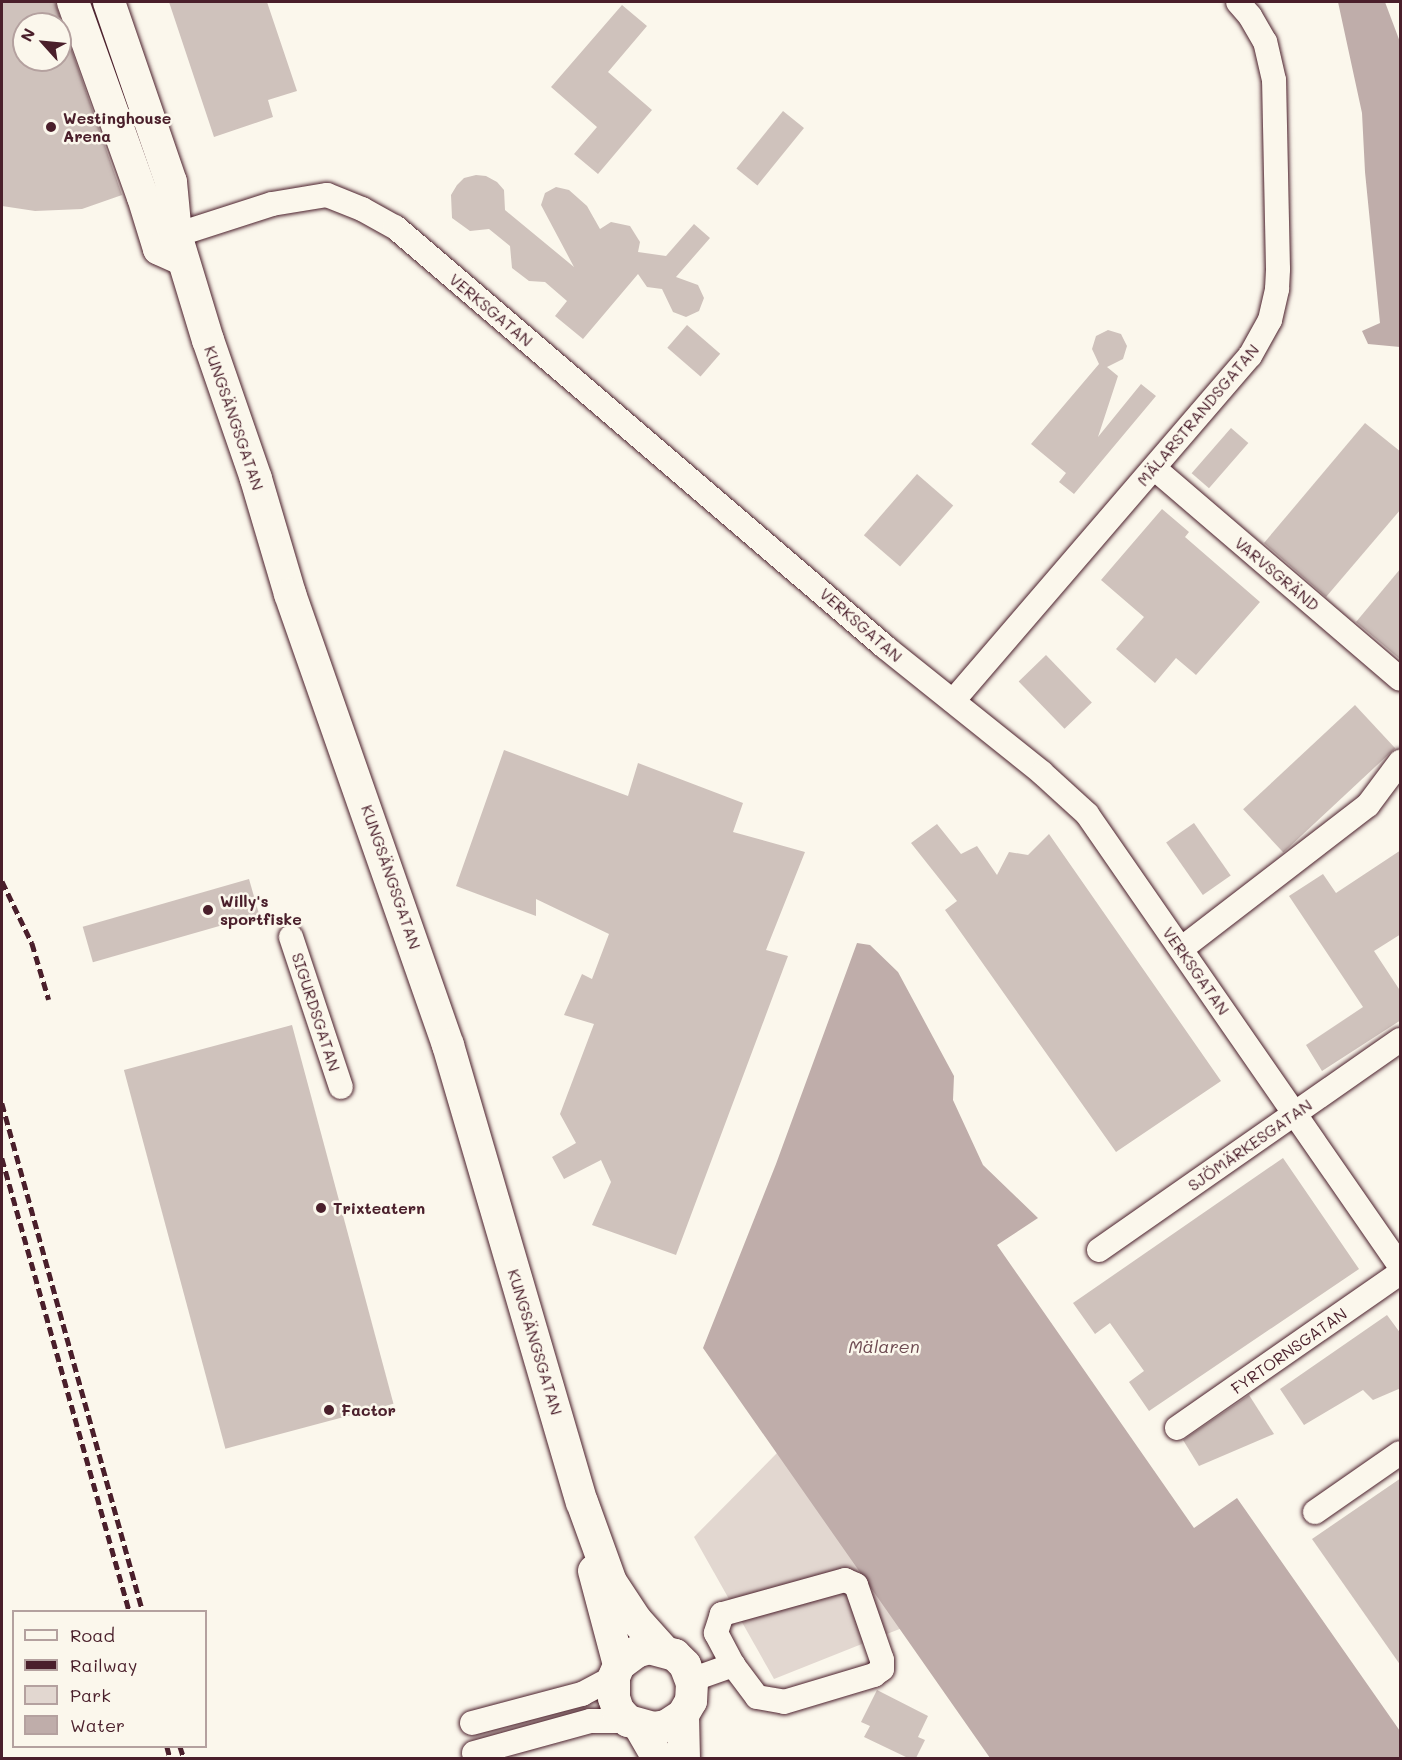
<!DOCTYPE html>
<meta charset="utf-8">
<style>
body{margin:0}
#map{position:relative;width:1402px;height:1760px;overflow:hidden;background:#fbf7ec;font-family:Mali,sans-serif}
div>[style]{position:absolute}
.green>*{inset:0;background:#e2d7d0}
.water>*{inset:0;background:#bfadaa}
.building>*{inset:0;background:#cfc2bc;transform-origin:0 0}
.roads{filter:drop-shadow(0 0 2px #4a1f2b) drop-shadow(0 0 2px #4a1f2b)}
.minor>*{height:24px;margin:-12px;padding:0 12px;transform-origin:12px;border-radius:12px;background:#fbf7ec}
.major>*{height:32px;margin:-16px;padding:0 16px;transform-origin:16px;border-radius:16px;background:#fbf7ec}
.rail>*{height:4.5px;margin-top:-2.25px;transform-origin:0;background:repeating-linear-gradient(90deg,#4a1f2b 0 9px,transparent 0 13.5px)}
.dots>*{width:16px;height:16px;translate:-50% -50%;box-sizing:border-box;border:3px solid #fbf7ec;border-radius:50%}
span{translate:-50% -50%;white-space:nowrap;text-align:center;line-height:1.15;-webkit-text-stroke:5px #fbf7ec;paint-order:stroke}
.poi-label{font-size:16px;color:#4a1f2b;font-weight:700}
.left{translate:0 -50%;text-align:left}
.street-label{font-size:16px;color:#4a1f2b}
.water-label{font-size:18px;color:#6d4a51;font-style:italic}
.frame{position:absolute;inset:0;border:3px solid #4a1f2b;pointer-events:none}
.legend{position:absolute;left:12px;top:1610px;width:195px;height:138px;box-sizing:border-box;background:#fbf7ec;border:2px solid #b4a19f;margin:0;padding:8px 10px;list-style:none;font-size:18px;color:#4a1f2b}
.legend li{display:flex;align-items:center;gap:12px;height:30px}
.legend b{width:30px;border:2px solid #b4a19f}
.north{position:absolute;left:12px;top:12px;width:60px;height:60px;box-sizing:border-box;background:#fbf7ec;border:2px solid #b4a19f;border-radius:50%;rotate:297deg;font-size:16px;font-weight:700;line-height:24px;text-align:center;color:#4a1f2b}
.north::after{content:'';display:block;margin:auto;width:21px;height:27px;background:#4a1f2b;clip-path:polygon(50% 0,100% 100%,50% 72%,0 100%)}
</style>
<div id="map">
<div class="green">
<i style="clip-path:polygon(778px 1452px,902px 1628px,774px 1679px,694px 1537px)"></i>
</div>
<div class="water">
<i style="clip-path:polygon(1338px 2px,1385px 2px,1400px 42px,1400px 347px,1368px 344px,1362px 331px,1380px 323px,1365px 172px,1362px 113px)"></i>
<i style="clip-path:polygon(857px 943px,870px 945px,898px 972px,954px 1076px,953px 1100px,983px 1165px,1038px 1218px,997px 1245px,1194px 1528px,1237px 1498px,1400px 1731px,1400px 1758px,990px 1758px,703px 1348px,776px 1164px)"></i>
</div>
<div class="building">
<i style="clip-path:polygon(evenodd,2px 2px,55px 2px,122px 195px,82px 209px,35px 211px,2px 206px,2px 2px,24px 24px,60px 24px,60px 60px,24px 60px,24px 24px)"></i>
<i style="clip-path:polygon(169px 2px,267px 2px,297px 91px,268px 100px,273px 117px,214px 137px)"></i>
<i style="clip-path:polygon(622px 5px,647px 26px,608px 72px,652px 110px,598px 174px,574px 154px,597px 127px,551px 87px)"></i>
<i style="left:783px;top:111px;width:27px;height:74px;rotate:39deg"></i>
<i style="clip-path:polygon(476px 175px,486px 176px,497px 182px,504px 190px,505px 210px,574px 267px,541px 205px,545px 193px,556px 187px,569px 190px,587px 206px,600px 229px,611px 222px,630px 226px,640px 242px,638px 252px,666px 256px,694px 224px,710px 238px,676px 277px,698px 285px,704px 298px,699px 311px,686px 317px,673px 312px,662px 289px,647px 287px,638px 274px,583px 339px,555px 316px,567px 301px,545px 282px,529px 281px,512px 268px,510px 246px,489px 229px,470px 231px,452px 218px,451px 195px,457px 185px,464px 178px)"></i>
<i style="left:687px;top:325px;width:44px;height:30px;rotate:41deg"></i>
<i style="clip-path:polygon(1108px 330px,1121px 334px,1127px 346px,1123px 359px,1107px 367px,1118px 376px,1098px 437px,1141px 384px,1156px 396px,1074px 494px,1059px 482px,1066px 473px,1031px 444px,1099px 364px,1092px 349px,1096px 336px)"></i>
<i style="clip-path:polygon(1365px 423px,1401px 452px,1401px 509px,1326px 597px,1264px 543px)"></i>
<i style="left:1231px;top:428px;width:23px;height:60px;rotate:41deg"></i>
<i style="left:917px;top:474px;width:48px;height:81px;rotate:41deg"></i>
<i style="clip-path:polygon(1162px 509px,1189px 532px,1185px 537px,1260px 602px,1196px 675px,1176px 658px,1155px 683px,1116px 649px,1144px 617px,1101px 580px)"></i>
<i style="clip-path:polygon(1401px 568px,1401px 660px,1356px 622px)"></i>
<i style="left:1046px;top:655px;width:66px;height:38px;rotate:46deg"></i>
<i style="left:1355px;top:705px;width:59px;height:153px;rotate:47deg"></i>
<i style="clip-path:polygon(504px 750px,628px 796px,638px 763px,743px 803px,733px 832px,805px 852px,766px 950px,788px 956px,676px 1255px,592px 1225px,611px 1182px,601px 1160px,564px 1179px,552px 1157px,576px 1143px,560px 1114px,594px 1024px,564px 1015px,582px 974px,592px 979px,609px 934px,536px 899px,536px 916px,456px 886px)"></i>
<i style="left:1194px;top:823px;width:64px;height:34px;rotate:55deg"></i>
<i style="clip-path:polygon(937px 824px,961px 854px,977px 846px,997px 875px,1009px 852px,1028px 855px,1049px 834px,1221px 1081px,1116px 1152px,945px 910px,957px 901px,911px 843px)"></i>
<i style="clip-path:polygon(1401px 850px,1401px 934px,1374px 951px,1401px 992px,1401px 1020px,1322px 1071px,1306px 1045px,1363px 1007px,1289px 896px,1323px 874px,1336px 893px)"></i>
<i style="left:249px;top:879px;width:37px;height:173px;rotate:74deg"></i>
<i style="left:292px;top:1025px;width:392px;height:174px;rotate:75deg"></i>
<i style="clip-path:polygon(1283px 1158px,1359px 1269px,1149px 1411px,1129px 1382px,1144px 1371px,1110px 1323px,1095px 1334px,1073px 1303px)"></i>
<i style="clip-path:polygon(1387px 1315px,1401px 1334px,1401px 1388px,1373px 1400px,1363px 1390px,1304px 1425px,1280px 1389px)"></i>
<i style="clip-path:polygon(1249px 1395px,1274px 1434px,1199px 1466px,1183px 1440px)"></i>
<i style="clip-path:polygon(1401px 1478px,1401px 1666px,1312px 1539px)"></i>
<i style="clip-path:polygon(877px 1690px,928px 1716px,918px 1737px,925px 1740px,916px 1758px,908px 1758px,864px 1737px,870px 1726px,861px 1722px)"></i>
</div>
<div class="roads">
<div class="minor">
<i style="left:176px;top:235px;width:101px;rotate:-17.9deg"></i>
<i style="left:272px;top:204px;width:56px;rotate:-9.3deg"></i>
<i style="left:327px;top:195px;width:38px;rotate:22deg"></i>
<i style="left:362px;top:209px;width:38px;rotate:29deg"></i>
<i style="left:395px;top:227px;width:645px;rotate:40.6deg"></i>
<i style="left:885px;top:647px;width:201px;rotate:38.7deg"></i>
<i style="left:1042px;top:773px;width:61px;rotate:42.3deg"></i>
<i style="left:1087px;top:814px;width:550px;rotate:55.3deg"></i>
<i style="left:1154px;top:468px;width:324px;rotate:40.6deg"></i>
<i style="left:953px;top:701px;width:455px;rotate:-49.3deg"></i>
<i style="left:1250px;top:356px;width:41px;rotate:-60.9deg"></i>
<i style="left:1270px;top:320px;width:32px;rotate:-77deg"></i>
<i style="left:1277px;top:289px;width:20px;rotate:-87deg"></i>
<i style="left:1278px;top:269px;width:189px;rotate:-91.2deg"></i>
<i style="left:1274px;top:80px;width:39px;rotate:-103deg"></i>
<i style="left:1265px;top:42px;width:30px;rotate:-120deg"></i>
<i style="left:1250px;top:16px;width:18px;rotate:-131deg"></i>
<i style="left:291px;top:937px;width:158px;rotate:71.6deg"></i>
<i style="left:1181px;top:949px;width:236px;rotate:-37.6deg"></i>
<i style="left:1368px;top:805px;width:54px;rotate:-53.3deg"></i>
<i style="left:1099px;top:1250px;width:367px;rotate:-34.9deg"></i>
<i style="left:1177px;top:1428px;width:272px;rotate:-34.8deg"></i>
<i style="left:1315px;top:1512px;width:103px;rotate:-34.8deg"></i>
<i style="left:691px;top:1680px;width:45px;rotate:-19.7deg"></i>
<i style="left:733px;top:1665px;width:40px;rotate:53deg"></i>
<i style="left:757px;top:1697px;width:27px;rotate:10deg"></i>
<i style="left:784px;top:1702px;width:94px;rotate:-16.7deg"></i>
<i style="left:874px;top:1675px;width:10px;rotate:-37deg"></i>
<i style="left:882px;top:1669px;width:9px;rotate:-90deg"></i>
<i style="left:882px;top:1660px;width:79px;rotate:-109.1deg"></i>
<i style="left:856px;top:1585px;width:12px;rotate:-156deg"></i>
<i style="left:845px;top:1580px;width:128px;rotate:164.5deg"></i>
<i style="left:722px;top:1614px;width:20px;rotate:108deg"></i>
<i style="left:716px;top:1633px;width:36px;rotate:62deg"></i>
<i style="left:472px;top:1723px;width:114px;rotate:-14.8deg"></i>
<i style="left:582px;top:1694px;width:36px;rotate:-28deg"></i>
<i style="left:474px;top:1753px;width:120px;rotate:-15.4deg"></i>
<i style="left:590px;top:1721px;width:38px"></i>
</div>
<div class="major">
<i style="left:73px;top:2px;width:207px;rotate:70.3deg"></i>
<i style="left:143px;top:197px;width:54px;rotate:72.9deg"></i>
<i style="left:159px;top:249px;width:22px;rotate:24deg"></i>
<i style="left:109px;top:2px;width:190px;rotate:71deg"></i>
<i style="left:171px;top:182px;width:53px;rotate:84.6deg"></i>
<i style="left:176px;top:235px;width:110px;rotate:73.1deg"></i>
<i style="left:208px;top:340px;width:147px;rotate:70.9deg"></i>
<i style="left:256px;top:479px;width:120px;rotate:73.5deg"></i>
<i style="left:290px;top:594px;width:478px;rotate:70.7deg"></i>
<i style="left:448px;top:1045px;width:476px;rotate:73.7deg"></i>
<i style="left:582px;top:1502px;width:85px;rotate:70.1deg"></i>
<i style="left:611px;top:1582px;width:45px;rotate:56.7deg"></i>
<i style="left:636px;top:1620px;width:40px;rotate:48deg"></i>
<i style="left:594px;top:1571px;width:97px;rotate:75.1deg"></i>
<i style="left:683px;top:1715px;width:20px;rotate:147deg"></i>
<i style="left:666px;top:1726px;width:13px;rotate:171deg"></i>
<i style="left:653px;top:1728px;width:26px;rotate:-164deg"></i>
<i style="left:628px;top:1721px;width:15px;rotate:-132deg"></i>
<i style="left:618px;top:1710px;width:13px;rotate:-108deg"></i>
<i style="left:614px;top:1698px;width:21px;rotate:-90deg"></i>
<i style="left:614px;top:1677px;width:13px;rotate:-67deg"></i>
<i style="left:619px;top:1665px;width:21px;rotate:-37deg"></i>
<i style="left:636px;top:1652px;width:14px;rotate:-17deg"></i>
<i style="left:649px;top:1648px;width:27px;rotate:15deg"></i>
<i style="left:675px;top:1655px;width:14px;rotate:45deg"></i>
<i style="left:685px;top:1665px;width:19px;rotate:69deg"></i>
<i style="left:692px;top:1683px;width:18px;rotate:93deg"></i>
<i style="left:691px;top:1701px;width:16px;rotate:120deg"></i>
<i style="left:683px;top:1715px;width:43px;rotate:88.7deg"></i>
<i style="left:640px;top:1727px;width:36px;rotate:60deg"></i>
</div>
</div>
<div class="rail">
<i style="left:2px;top:881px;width:69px;rotate:64.2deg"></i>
<i style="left:32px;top:943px;width:59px;rotate:73.4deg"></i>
<i style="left:2px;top:1103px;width:528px;rotate:74.52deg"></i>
<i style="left:2px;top:1158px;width:472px;rotate:74.3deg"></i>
<i style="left:167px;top:1746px;width:12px;rotate:76deg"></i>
<i style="left:180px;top:1746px;width:13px;rotate:72deg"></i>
</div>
<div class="dots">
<i style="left:51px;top:127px;background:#4a1f2b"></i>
<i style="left:208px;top:910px;background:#4a1f2b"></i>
<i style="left:321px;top:1208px;background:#4a1f2b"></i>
<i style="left:329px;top:1410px;background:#4a1f2b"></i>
</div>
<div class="poi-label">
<span class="left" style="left:63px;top:127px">Westinghouse<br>Arena</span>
<span class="left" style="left:220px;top:910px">Willy's<br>sportfiske</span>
<span class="left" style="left:333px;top:1208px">Trixteatern</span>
<span class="left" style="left:341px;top:1410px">Factor</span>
</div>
<div class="street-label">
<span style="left:491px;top:310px;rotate:40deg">VERKSGATAN</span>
<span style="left:1198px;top:415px;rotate:-50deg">MÄLARSTRANDSGATAN</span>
<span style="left:234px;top:418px;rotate:71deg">KUNGSÄNGSGATAN</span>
<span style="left:1277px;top:574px;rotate:40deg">VARVSGRÄND</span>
<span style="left:861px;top:625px;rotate:41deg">VERKSGATAN</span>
<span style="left:391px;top:877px;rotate:71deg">KUNGSÄNGSGATAN</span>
<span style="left:1196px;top:971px;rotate:55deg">VERKSGATAN</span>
<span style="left:316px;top:1012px;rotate:72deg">SIGURDSGATAN</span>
<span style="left:1250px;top:1145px;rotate:-35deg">SJÖMÄRKESGATAN</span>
<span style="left:535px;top:1342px;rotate:73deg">KUNGSÄNGSGATAN</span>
<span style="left:1289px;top:1351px;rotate:-35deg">FYRTORNSGATAN</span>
</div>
<div class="water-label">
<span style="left:884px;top:1346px">Mälaren</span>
</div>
<div class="frame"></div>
<ul class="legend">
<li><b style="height:8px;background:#fbf7ec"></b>Road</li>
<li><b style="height:8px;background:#4a1f2b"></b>Railway</li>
<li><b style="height:16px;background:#e2d7d0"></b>Park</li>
<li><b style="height:16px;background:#bfadaa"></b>Water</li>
</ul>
<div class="north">N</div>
</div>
